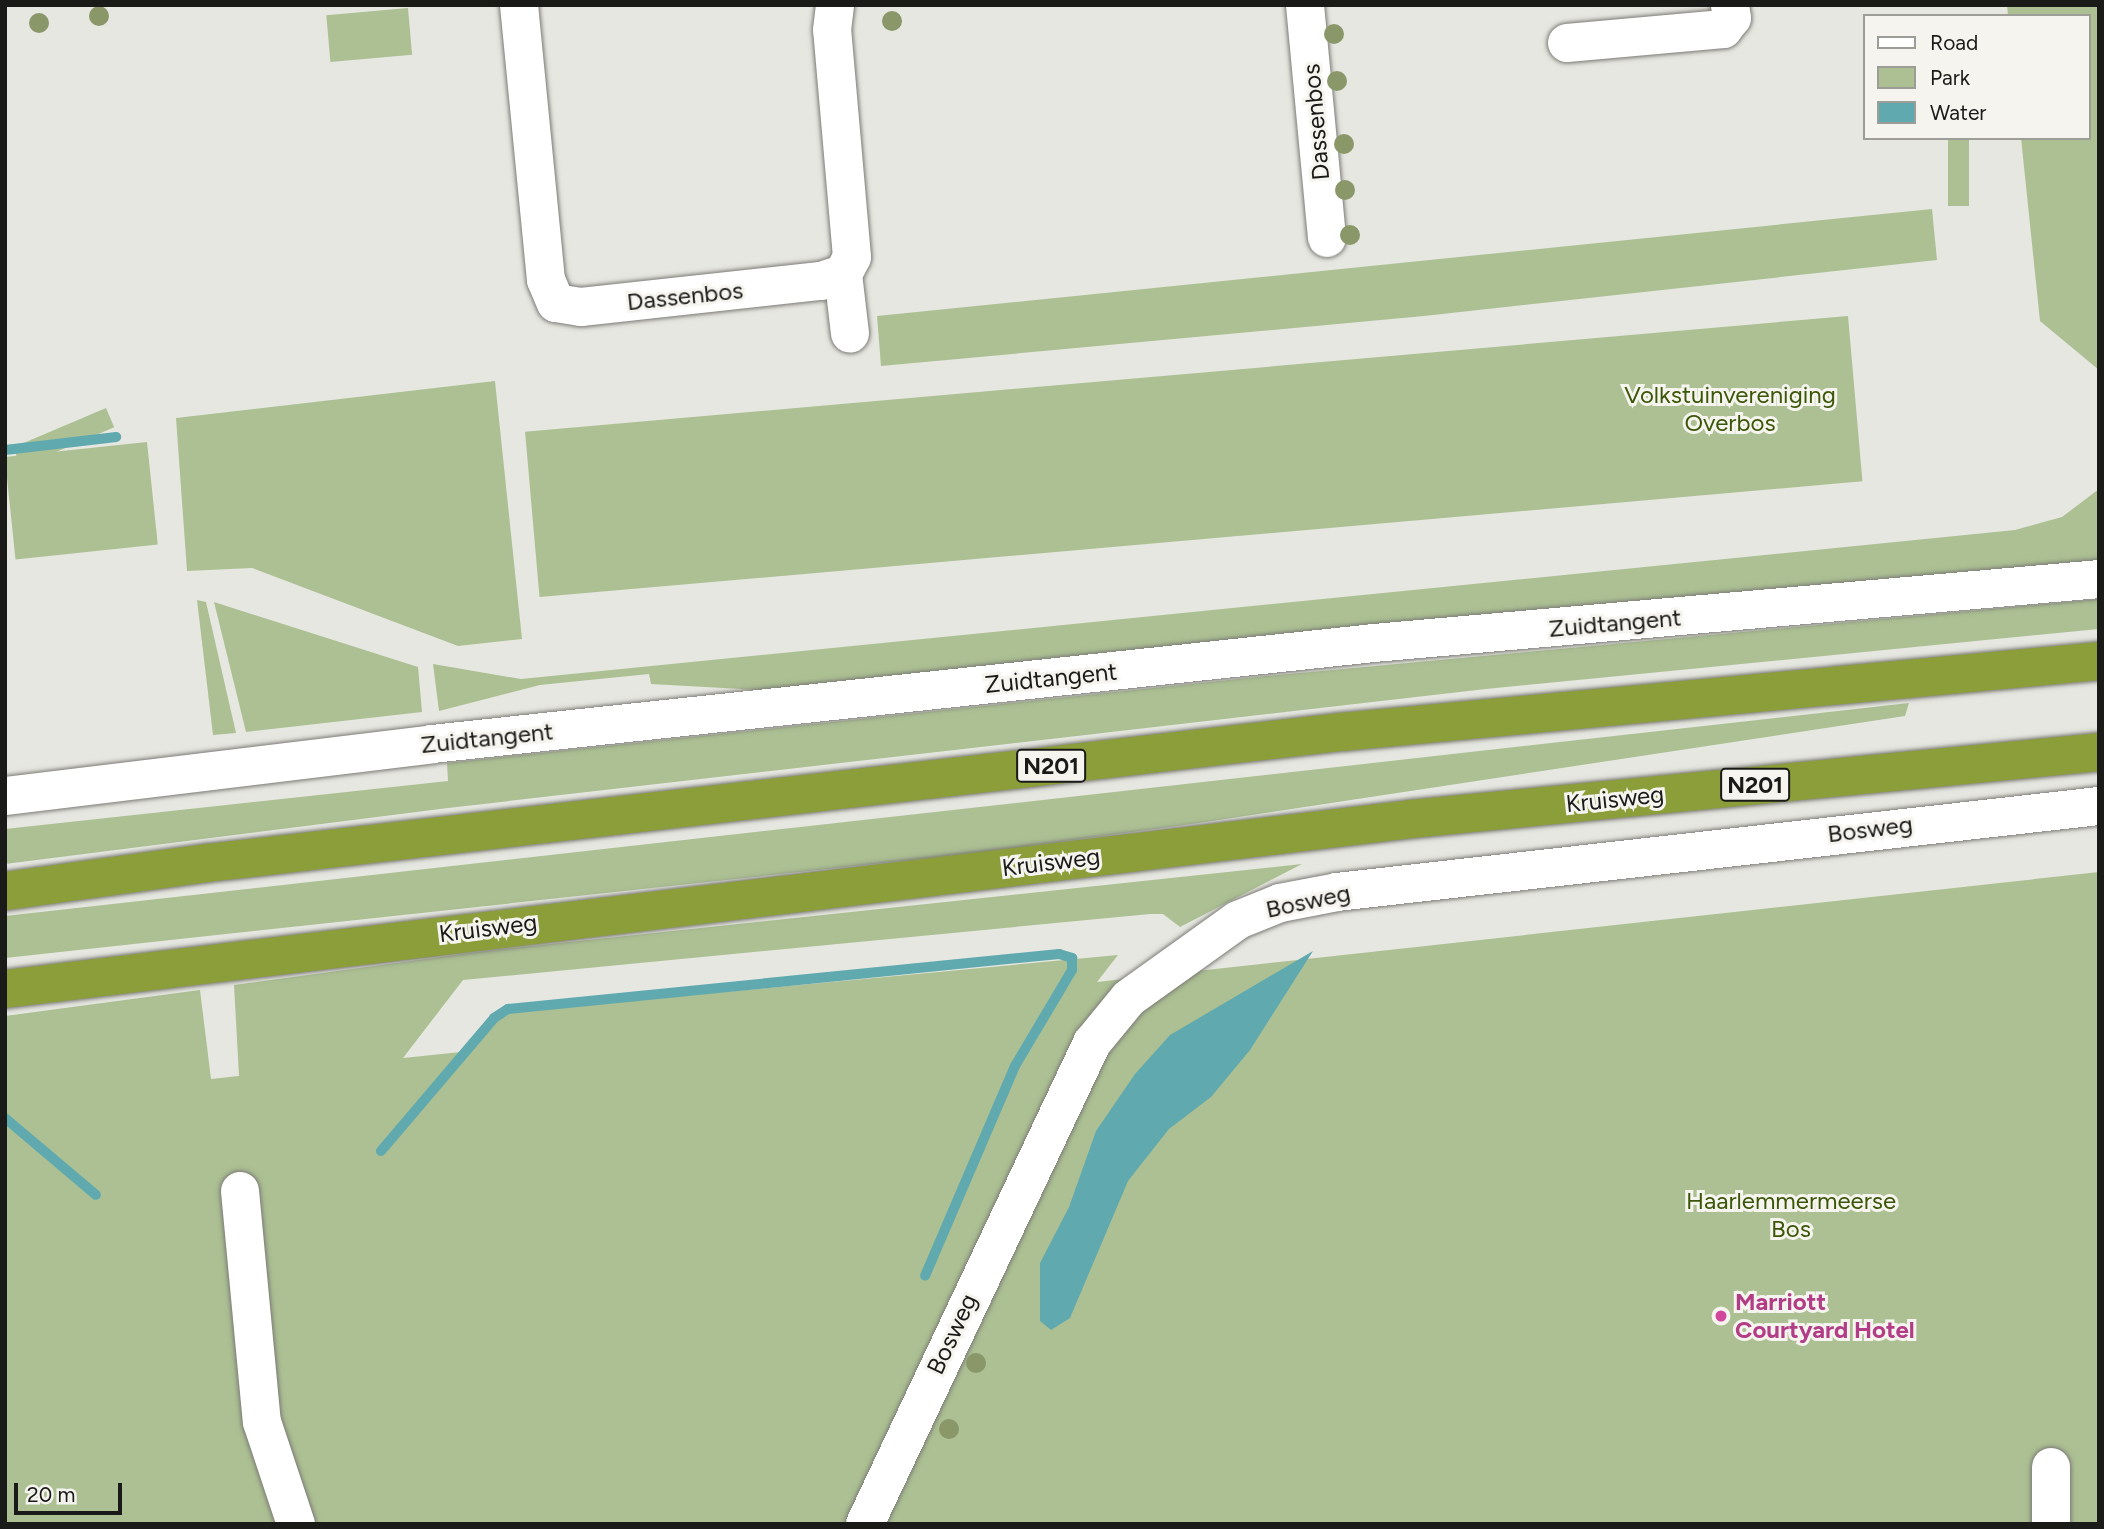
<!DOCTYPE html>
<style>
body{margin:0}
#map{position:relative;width:2104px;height:1529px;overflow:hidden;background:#e7e7e1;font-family:Figtree,sans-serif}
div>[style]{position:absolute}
.green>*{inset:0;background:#acc093;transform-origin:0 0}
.water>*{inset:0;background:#60aaaf}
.stream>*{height:10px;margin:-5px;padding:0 5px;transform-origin:5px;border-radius:5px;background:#60aaaf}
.roads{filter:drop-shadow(0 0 2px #7c7b76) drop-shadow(0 0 2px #7c7b76)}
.minor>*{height:38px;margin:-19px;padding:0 19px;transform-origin:19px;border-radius:19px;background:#fff}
.highway>*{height:38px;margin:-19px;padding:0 19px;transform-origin:19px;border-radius:19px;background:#8c9e3a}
.trees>*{width:20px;height:20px;margin:-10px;border-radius:50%;background:#899769}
.dots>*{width:19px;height:19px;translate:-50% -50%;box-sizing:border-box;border:4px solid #f5f4ee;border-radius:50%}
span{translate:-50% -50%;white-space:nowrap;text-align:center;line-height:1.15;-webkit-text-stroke:6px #f5f4ee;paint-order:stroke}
.shield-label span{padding:2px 5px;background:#f5f4ee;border:2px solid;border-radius:5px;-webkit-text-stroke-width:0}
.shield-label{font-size:23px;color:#1a1a18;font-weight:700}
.street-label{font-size:24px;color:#1a1a18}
.park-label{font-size:24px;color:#3c5607}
.hotel-label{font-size:24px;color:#b23c85;font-weight:700}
.left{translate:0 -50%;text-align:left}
.frame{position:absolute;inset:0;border:7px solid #1a1a18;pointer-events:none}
.legend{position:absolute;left:1863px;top:14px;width:228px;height:126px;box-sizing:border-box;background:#f5f4ee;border:2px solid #9d9d98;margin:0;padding:9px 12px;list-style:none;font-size:21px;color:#1a1a18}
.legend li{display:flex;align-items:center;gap:14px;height:35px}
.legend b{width:35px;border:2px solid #9d9d98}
.scale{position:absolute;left:14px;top:1483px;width:108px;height:32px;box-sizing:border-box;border:4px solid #1a1a18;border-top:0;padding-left:9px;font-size:21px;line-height:24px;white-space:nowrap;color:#1a1a18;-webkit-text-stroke:5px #f5f4ee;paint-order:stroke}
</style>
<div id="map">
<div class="green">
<i style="clip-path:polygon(2007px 5px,2099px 5px,2099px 370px,2040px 321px,2021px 138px,2088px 138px,2088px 16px,2008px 16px)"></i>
<i style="left:408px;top:8px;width:47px;height:82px;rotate:85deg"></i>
<i style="left:1948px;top:138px;width:21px;height:68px"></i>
<i style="clip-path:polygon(1932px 209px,1937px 260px,1424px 316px,881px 366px,877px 316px)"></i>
<i style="left:1848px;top:316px;width:166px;height:1328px;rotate:85deg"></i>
<i style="clip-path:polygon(495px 381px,522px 639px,458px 646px,252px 568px,187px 571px,176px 418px)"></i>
<i style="left:106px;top:408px;width:21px;height:101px;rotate:67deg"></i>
<i style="left:147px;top:442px;width:103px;height:143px;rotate:84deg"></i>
<i style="clip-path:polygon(2099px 489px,2099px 563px,778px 691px,651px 684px,649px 674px,540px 685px,439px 711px,433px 664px,521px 679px,2015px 530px,2062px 517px)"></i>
<i style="clip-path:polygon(2099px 599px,2099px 629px,1486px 689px,448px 808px,5px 864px,5px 829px,448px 781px,447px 763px,1266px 676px)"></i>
<i style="clip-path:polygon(197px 600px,206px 602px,236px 733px,213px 735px)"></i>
<i style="clip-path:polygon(214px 602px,418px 667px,422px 712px,246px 732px)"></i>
<i style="clip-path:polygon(1909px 703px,1905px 716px,1199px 823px,985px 852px,5px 958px,5px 916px)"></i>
<i style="clip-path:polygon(1302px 864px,1180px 927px,1163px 914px,1150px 914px,463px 980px,403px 1058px,461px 1052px,502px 1013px,1118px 955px,1097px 982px,2099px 872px,2099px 1524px,5px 1524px,5px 1016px,200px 990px,211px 1079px,239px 1076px,234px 985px,485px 951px)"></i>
</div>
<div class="water">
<i style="clip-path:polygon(1313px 951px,1250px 1050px,1211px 1097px,1169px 1129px,1128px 1181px,1070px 1318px,1051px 1330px,1040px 1321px,1040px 1263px,1069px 1207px,1096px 1131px,1135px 1074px,1170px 1035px)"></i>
</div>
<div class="stream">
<i style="left:5px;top:450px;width:112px;rotate:-6.7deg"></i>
<i style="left:5px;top:1118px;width:119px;rotate:40.2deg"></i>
<i style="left:381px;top:1151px;width:175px;rotate:-49.6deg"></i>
<i style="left:494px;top:1018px;width:17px;rotate:-33deg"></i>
<i style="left:508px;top:1009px;width:554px;rotate:-5.7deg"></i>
<i style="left:1059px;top:954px;width:14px;rotate:17deg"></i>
<i style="left:1072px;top:958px;width:12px;rotate:90deg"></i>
<i style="left:1072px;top:970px;width:112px;rotate:120.7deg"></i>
<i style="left:1015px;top:1066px;width:228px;rotate:113.2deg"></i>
</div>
<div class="roads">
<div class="minor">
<i style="left:519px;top:5px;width:276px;rotate:84.4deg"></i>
<i style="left:546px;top:280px;width:25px;rotate:67deg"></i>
<i style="left:556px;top:303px;width:25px;rotate:9deg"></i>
<i style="left:581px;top:307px;width:241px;rotate:-6.2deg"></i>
<i style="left:821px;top:281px;width:23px;rotate:-18deg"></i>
<i style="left:843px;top:274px;width:19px;rotate:-62deg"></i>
<i style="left:852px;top:257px;width:228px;rotate:-95deg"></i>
<i style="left:832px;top:30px;width:25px;rotate:-83deg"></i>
<i style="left:1305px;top:5px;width:234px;rotate:84.6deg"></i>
<i style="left:1567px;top:43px;width:157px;rotate:-5.1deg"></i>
<i style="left:1723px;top:29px;width:14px;rotate:-51deg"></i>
<i style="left:1732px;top:18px;width:13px;rotate:-99deg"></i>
<i style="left:843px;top:274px;width:60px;rotate:83.3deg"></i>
<i style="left:5px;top:796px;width:430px;rotate:-6.9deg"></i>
<i style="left:432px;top:744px;width:947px;rotate:-6.12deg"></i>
<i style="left:1374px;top:643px;width:728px;rotate:-5.04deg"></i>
<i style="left:240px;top:1191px;width:232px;rotate:84.6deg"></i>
<i style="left:262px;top:1422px;width:108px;rotate:71.6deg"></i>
<i style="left:2051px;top:1467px;width:57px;rotate:90deg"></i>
<i style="left:865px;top:1524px;width:532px;rotate:-64.74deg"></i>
<i style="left:1092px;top:1043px;width:58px;rotate:-50.6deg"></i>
<i style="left:1129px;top:998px;width:134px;rotate:-35.6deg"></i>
<i style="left:1238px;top:920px;width:45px;rotate:-22deg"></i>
<i style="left:1280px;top:903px;width:58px;rotate:-10.9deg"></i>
<i style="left:1337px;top:892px;width:767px;rotate:-6.44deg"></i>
</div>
<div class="highway">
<i style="left:5px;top:891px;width:204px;rotate:-7.9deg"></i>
<i style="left:207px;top:863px;width:1142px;rotate:-6.59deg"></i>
<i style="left:1341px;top:732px;width:761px;rotate:-5.35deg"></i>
<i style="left:5px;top:989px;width:1416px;rotate:-6.89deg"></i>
<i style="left:1411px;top:819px;width:691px;rotate:-5.56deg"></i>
</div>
</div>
<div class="trees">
<i style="left:99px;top:16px"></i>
<i style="left:892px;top:21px"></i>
<i style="left:39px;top:23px"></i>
<i style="left:1334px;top:34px"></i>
<i style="left:1337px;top:81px"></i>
<i style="left:1344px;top:144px"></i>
<i style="left:1345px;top:190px"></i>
<i style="left:1350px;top:235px"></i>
<i style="left:976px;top:1363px"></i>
<i style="left:949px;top:1429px"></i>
</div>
<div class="dots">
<i style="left:1721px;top:1316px;background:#d1479c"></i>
</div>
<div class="shield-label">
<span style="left:1051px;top:766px">N201</span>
<span style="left:1755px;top:785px">N201</span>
</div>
<div class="street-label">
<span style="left:1316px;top:122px;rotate:-95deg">Dassenbos</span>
<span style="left:685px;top:296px;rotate:-6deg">Dassenbos</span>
<span style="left:1615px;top:623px;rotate:-5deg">Zuidtangent</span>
<span style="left:1051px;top:678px;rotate:-6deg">Zuidtangent</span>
<span style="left:487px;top:738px;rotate:-6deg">Zuidtangent</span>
<span style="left:1615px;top:799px;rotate:-6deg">Kruisweg</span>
<span style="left:1870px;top:829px;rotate:-7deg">Bosweg</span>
<span style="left:1051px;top:862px;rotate:-7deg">Kruisweg</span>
<span style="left:1308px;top:901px;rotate:-12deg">Bosweg</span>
<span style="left:488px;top:928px;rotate:-7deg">Kruisweg</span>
<span style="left:952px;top:1334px;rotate:-65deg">Bosweg</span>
</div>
<div class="park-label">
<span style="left:1730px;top:409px">Volkstuinvereniging<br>Overbos</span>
<span style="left:1791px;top:1215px">Haarlemmermeerse<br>Bos</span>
</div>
<div class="hotel-label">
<span class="left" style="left:1735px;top:1316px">Marriott<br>Courtyard Hotel</span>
</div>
<div class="frame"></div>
<ul class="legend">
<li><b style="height:9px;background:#fff"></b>Road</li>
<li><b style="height:19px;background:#acc093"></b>Park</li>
<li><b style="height:19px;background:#60aaaf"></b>Water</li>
</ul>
<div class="scale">20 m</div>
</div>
